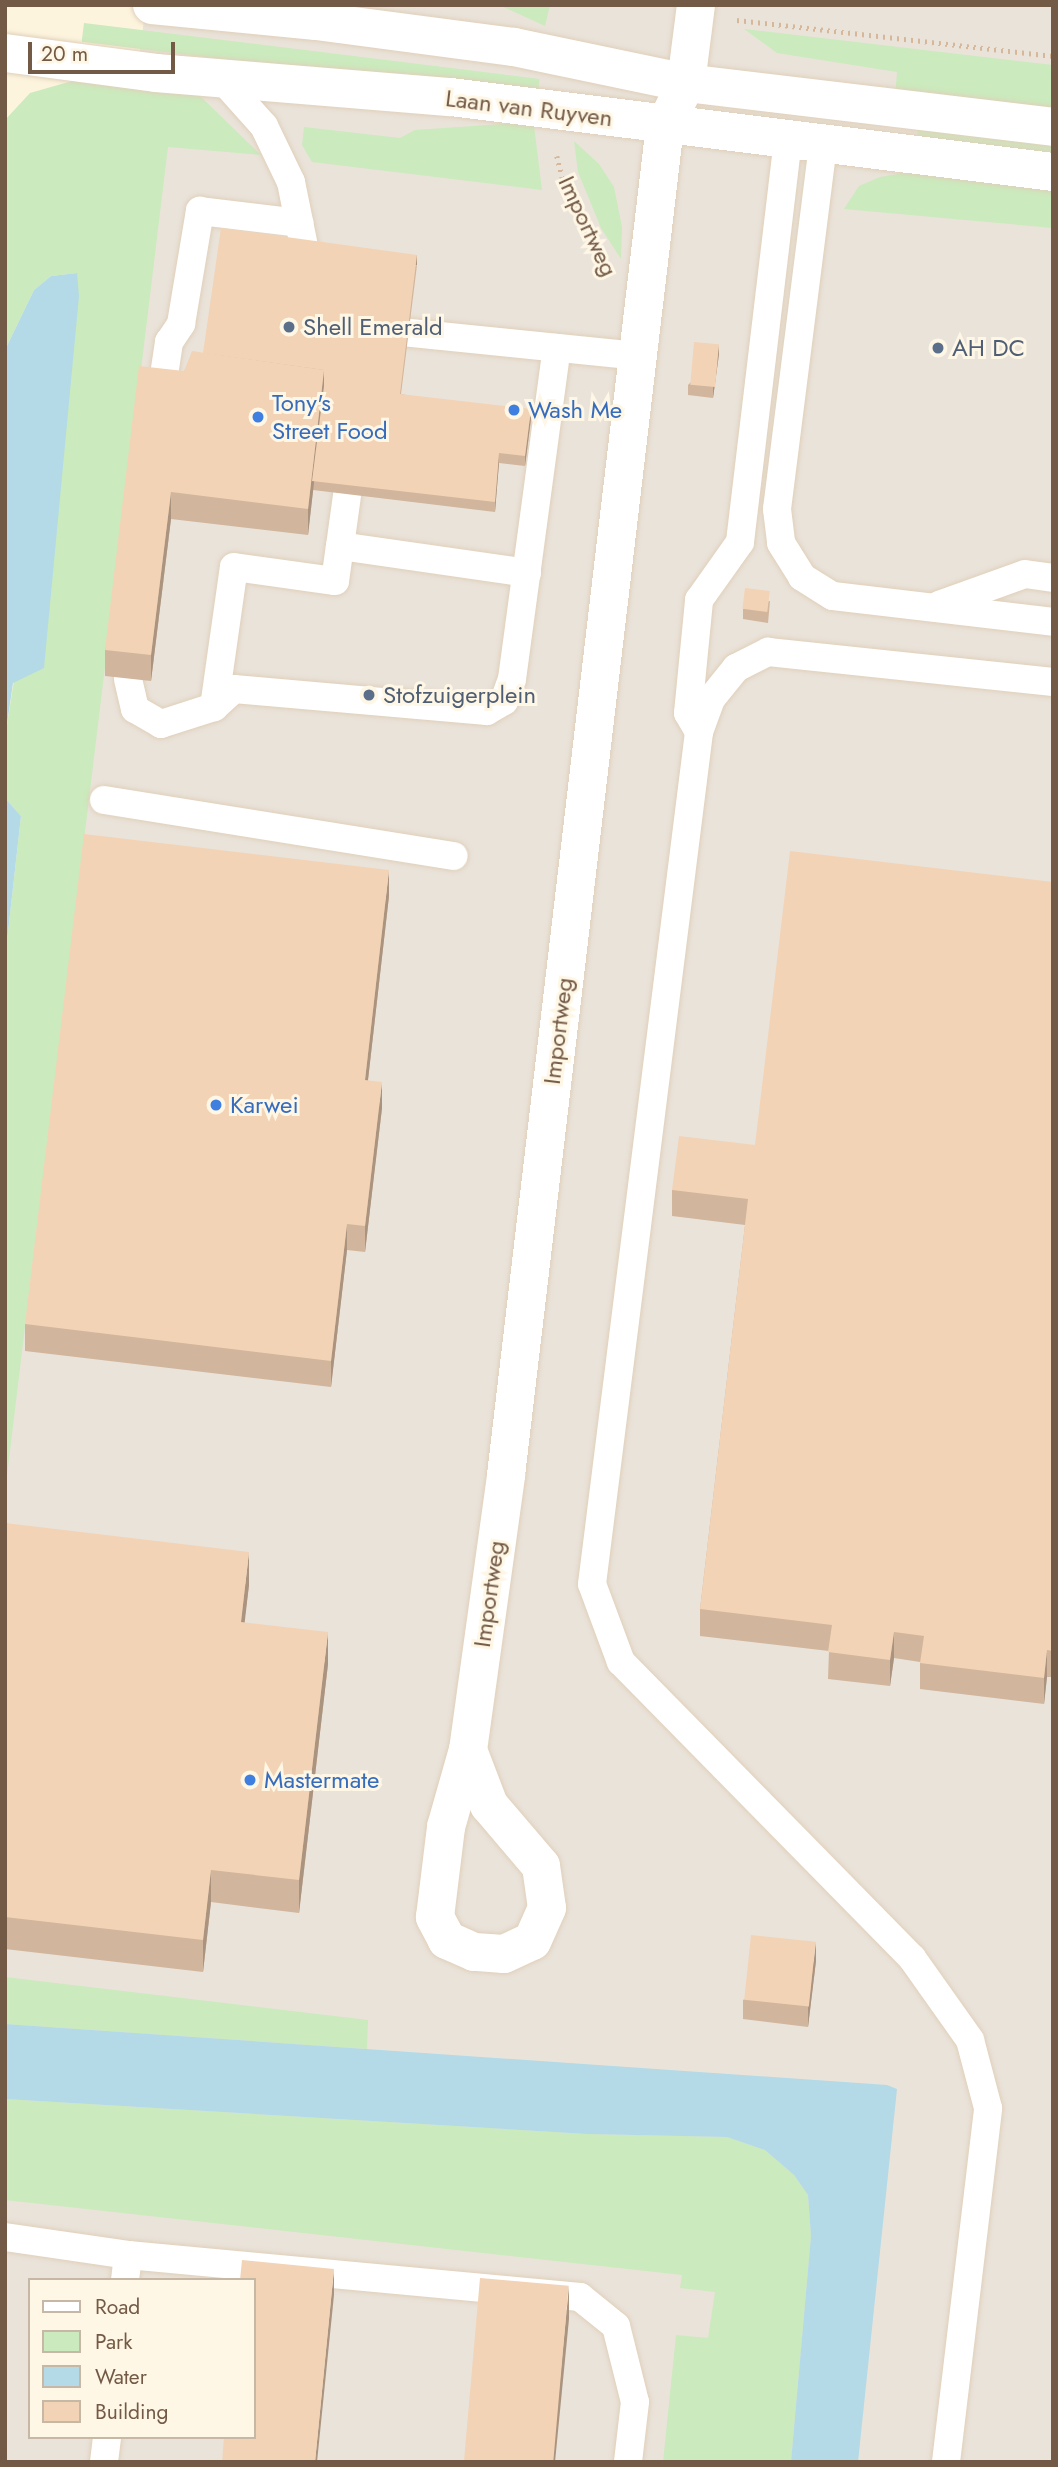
<!DOCTYPE html>
<style>
body{margin:0}
#map{position:relative;width:1058px;height:2467px;overflow:hidden;background:#fdf4de;font-family:Jost,sans-serif}
div>[style]{position:absolute}
.industrial>*{inset:0;background:#eae3da}
.green>*{inset:0;background:#cbeabd;transform-origin:0 0}
.water>*{inset:0;background:#b3dae6}
.path>*{height:4.5px;margin-top:-2.25px;transform-origin:0;background:repeating-linear-gradient(90deg,#d7b799 0 2px,transparent 0 7px)}
.roads{filter:drop-shadow(0 0 2px #e0d0ba) drop-shadow(0 0 2px #e0d0ba)}
.lane>*{height:28px;margin:-14px;padding:0 14px;transform-origin:14px;border-radius:14px;background:#fff}
.street>*{height:38px;margin:-19px;padding:0 19px;transform-origin:19px;border-radius:19px;background:#fff}
.wall>*{inset:0;background:#d1b59c}
.shaded-wall>*{inset:0;background:#aa947f;transform-origin:0 0}
.building>*{inset:0;background:#f3d3b5;transform-origin:0 0}
.dots>*{width:19px;height:19px;translate:-50% -50%;box-sizing:border-box;border:4px solid #fff7e5;border-radius:50%}
span{translate:-50% -50%;white-space:nowrap;text-align:center;line-height:1.15;-webkit-text-stroke:6px #fff7e5;paint-order:stroke}
.street-label{font-size:24px;color:#735a46}
.service-label{font-size:24px;color:#4e5e75}
.left{translate:0 -50%;text-align:left}
.shop-label{font-size:24px;color:#366cbe}
.frame{position:absolute;inset:0;border:7px solid #735a46;pointer-events:none}
.legend{position:absolute;left:28px;top:2278px;width:228px;height:161px;box-sizing:border-box;background:#fff7e5;border:2px solid #c7b8a5;margin:0;padding:9px 12px;list-style:none;font-size:21px;color:#735a46}
.legend li{display:flex;align-items:center;gap:14px;height:35px}
.legend b{width:35px;border:2px solid #c7b8a5}
.scale{position:absolute;left:28px;top:42px;width:147px;height:32px;box-sizing:border-box;border:4px solid #735a46;border-top:0;padding-left:9px;font-size:21px;line-height:24px;white-space:nowrap;color:#735a46;-webkit-text-stroke:5px #fff7e5;paint-order:stroke}
</style>
<div id="map">
<div class="industrial">
<i style="clip-path:polygon(evenodd,146px 5px,1053px 5px,1053px 2462px,5px 2462px,5px 1057px,146px 5px,30px 2280px,254px 2280px,254px 2437px,30px 2437px,30px 2280px)"></i>
</div>
<div class="green">
<i style="clip-path:polygon(499px 5px,550px 5px,545px 26px)"></i>
<i style="left:84px;top:23px;width:459px;height:19px;rotate:7deg"></i>
<i style="clip-path:polygon(744px 29px,1053px 65px,1053px 116px,895px 98px,897px 72px,777px 53px)"></i>
<i style="clip-path:polygon(93px 75px,200px 96px,261px 155px,168px 147px,5px 1492px,5px 959px,21px 816px,5px 798px,5px 738px,77px 273px,51px 276px,34px 290px,5px 350px,5px 120px,30px 93px)"></i>
<i style="clip-path:polygon(517px 123px,534px 126px,542px 190px,312px 162px,302px 145px,304px 127px,400px 138px,415px 130px)"></i>
<i style="clip-path:polygon(917px 129px,1053px 141px,1053px 156px,918px 138px)"></i>
<i style="clip-path:polygon(574px 141px,599px 164px,614px 187px,622px 227px,621px 259px,601px 228px,578px 172px)"></i>
<i style="clip-path:polygon(934px 168px,1053px 182px,1053px 228px,844px 209px,859px 186px,880px 177px)"></i>
<i style="clip-path:polygon(5px 1977px,368px 2020px,367px 2049px,5px 2024px)"></i>
<i style="clip-path:polygon(5px 2099px,587px 2134px,727px 2137px,765px 2150px,794px 2175px,808px 2195px,811px 2236px,791px 2462px,663px 2462px,676px 2335px,708px 2338px,715px 2292px,680px 2288px,682px 2275px,5px 2200px)"></i>
</div>
<div class="water">
<i style="clip-path:polygon(77px 273px,79px 296px,44px 668px,13px 683px,5px 738px,5px 350px,34px 290px,51px 276px)"></i>
<i style="clip-path:polygon(5px 798px,21px 816px,5px 959px)"></i>
<i style="clip-path:polygon(5px 2024px,887px 2085px,897px 2089px,858px 2462px,791px 2462px,811px 2236px,808px 2195px,794px 2175px,765px 2150px,727px 2137px,587px 2134px,5px 2099px)"></i>
</div>
<div class="path">
<i style="left:737px;top:20px;width:318px;rotate:6.5deg"></i>
<i style="left:557px;top:156px;width:25px;rotate:76deg"></i>
<i style="left:563px;top:180px;width:93px;rotate:65.1deg"></i>
</div>
<div class="roads">
<div class="lane">
<i style="left:220px;top:77px;width:66px;rotate:48.1deg"></i>
<i style="left:264px;top:126px;width:62px;rotate:64.3deg"></i>
<i style="left:291px;top:182px;width:96px;rotate:78.6deg"></i>
<i style="left:823px;top:145px;width:367px;rotate:97.2deg"></i>
<i style="left:777px;top:509px;width:34px;rotate:83deg"></i>
<i style="left:781px;top:543px;width:40px;rotate:58deg"></i>
<i style="left:802px;top:577px;width:36px;rotate:32deg"></i>
<i style="left:833px;top:596px;width:222px;rotate:6.7deg"></i>
<i style="left:372px;top:329px;width:265px;rotate:5.8deg"></i>
<i style="left:161px;top:395px;width:54px;rotate:-81.4deg"></i>
<i style="left:169px;top:342px;width:22px;rotate:-56deg"></i>
<i style="left:181px;top:324px;width:115px;rotate:-80.5deg"></i>
<i style="left:200px;top:211px;width:100px;rotate:6.9deg"></i>
<i style="left:340px;top:546px;width:88px;rotate:-82.1deg"></i>
<i style="left:939px;top:605px;width:91px;rotate:-19.8deg"></i>
<i style="left:1025px;top:574px;width:28px;rotate:8deg"></i>
<i style="left:128px;top:679px;width:31px;rotate:77deg"></i>
<i style="left:135px;top:709px;width:30px;rotate:30deg"></i>
<i style="left:161px;top:724px;width:56px;rotate:-17.8deg"></i>
<i style="left:214px;top:707px;width:27px;rotate:-42deg"></i>
<i style="left:234px;top:689px;width:254px;rotate:5deg"></i>
<i style="left:487px;top:711px;width:20px;rotate:-30deg"></i>
<i style="left:504px;top:701px;width:23px;rotate:-70deg"></i>
<i style="left:512px;top:679px;width:334px;rotate:-82.3deg"></i>
<i style="left:214px;top:707px;width:141px;rotate:-81.9deg"></i>
<i style="left:234px;top:567px;width:102px;rotate:7.9deg"></i>
<i style="left:335px;top:581px;width:35px;rotate:-82deg"></i>
<i style="left:340px;top:546px;width:189px;rotate:8.2deg"></i>
<i style="left:699px;top:732px;width:22px;rotate:-120deg"></i>
<i style="left:688px;top:713px;width:114px;rotate:-84.4deg"></i>
<i style="left:699px;top:600px;width:71px;rotate:-54.7deg"></i>
<i style="left:740px;top:542px;width:405px;rotate:-83.2deg"></i>
<i style="left:104px;top:800px;width:354px;rotate:9.1deg"></i>
<i style="left:5px;top:2237px;width:124px;rotate:8.3deg"></i>
<i style="left:128px;top:2255px;width:454px;rotate:5.3deg"></i>
<i style="left:580px;top:2297px;width:46px;rotate:38.9deg"></i>
<i style="left:616px;top:2326px;width:78px;rotate:76deg"></i>
<i style="left:635px;top:2402px;width:60px;rotate:96.7deg"></i>
<i style="left:125px;top:2280px;width:25px;rotate:-83deg"></i>
<i style="left:104px;top:2462px;width:25px;rotate:-83deg"></i>
<i style="left:946px;top:2462px;width:356px;rotate:-83.2deg"></i>
<i style="left:988px;top:2108px;width:70px;rotate:-104.8deg"></i>
<i style="left:970px;top:2040px;width:100px;rotate:-125.3deg"></i>
<i style="left:912px;top:1958px;width:415px;rotate:-134.5deg"></i>
<i style="left:621px;top:1662px;width:83px;rotate:-110.4deg"></i>
<i style="left:592px;top:1584px;width:859px;rotate:-82.84deg"></i>
<i style="left:699px;top:732px;width:35px;rotate:-70deg"></i>
<i style="left:711px;top:699px;width:40px;rotate:-51deg"></i>
<i style="left:736px;top:668px;width:36px;rotate:-27deg"></i>
<i style="left:768px;top:652px;width:287px;rotate:6deg"></i>
</div>
<div class="street">
<i style="left:152px;top:5px;width:165px;rotate:5.6deg"></i>
<i style="left:316px;top:21px;width:200px;rotate:7.5deg"></i>
<i style="left:514px;top:47px;width:176px;rotate:11.8deg"></i>
<i style="left:686px;top:83px;width:370px;rotate:6.8deg"></i>
<i style="left:5px;top:53px;width:152px;rotate:7.5deg"></i>
<i style="left:156px;top:73px;width:296px;rotate:4.7deg"></i>
<i style="left:451px;top:97px;width:607px;rotate:7.1deg"></i>
<i style="left:468px;top:1750px;width:59px;rotate:69.1deg"></i>
<i style="left:489px;top:1805px;width:80px;rotate:49.6deg"></i>
<i style="left:541px;top:1866px;width:42px;rotate:81.9deg"></i>
<i style="left:547px;top:1908px;width:36px;rotate:114deg"></i>
<i style="left:532px;top:1941px;width:31px;rotate:155deg"></i>
<i style="left:504px;top:1954px;width:30px;rotate:-176deg"></i>
<i style="left:474px;top:1952px;width:30px;rotate:-156deg"></i>
<i style="left:447px;top:1940px;width:26px;rotate:-118deg"></i>
<i style="left:435px;top:1917px;width:91px;rotate:-83deg"></i>
<i style="left:446px;top:1827px;width:80px;rotate:-74.1deg"></i>
<i style="left:468px;top:1750px;width:278px;rotate:-82.1deg"></i>
<i style="left:506px;top:1475px;width:1358px;rotate:-83.28deg"></i>
<i style="left:665px;top:126px;width:48px;rotate:-64deg"></i>
<i style="left:686px;top:83px;width:79px;rotate:-82.7deg"></i>
</div>
</div>
<div class="wall">
<i style="clip-path:polygon(417px 265px,401px 394px,531px 419px,525px 466px,499px 463px,495px 512px,313px 490px,308px 535px,171px 519px,151px 681px,105px 676px,105px 650px,184px 371px,203px 353px)"></i>
<i style="clip-path:polygon(719px 354px,713px 398px,688px 395px,688px 385px)"></i>
<i style="clip-path:polygon(770px 601px,768px 623px,743px 619px,743px 609px)"></i>
<i style="clip-path:polygon(1053px 882px,1053px 1677px,1047px 1677px,1044px 1704px,920px 1689px,920px 1662px,894px 1658px,890px 1686px,828px 1679px,829px 1651px,700px 1636px,700px 1609px,745px 1225px,672px 1216px,672px 1190px,755px 1145px)"></i>
<i style="clip-path:polygon(389px 896px,368px 1080px,382px 1108px,365px 1252px,347px 1250px,331px 1387px,25px 1351px,25px 1324px)"></i>
<i style="clip-path:polygon(5px 1523px,249px 1585px,244px 1623px,328px 1664px,299px 1913px,211px 1902px,203px 1972px,5px 1949px)"></i>
<i style="clip-path:polygon(816px 1961px,808px 2027px,743px 2019px,743px 2000px)"></i>
</div>
<div class="shaded-wall">
<i style="left:417px;top:255px;width:10px;height:140px;rotate:90deg"></i>
<i style="clip-path:polygon(719px 344px,719px 354px,713px 398px,713px 388px)"></i>
<i style="clip-path:polygon(324px 370px,324px 396px,308px 535px,308px 509px)"></i>
<i style="clip-path:polygon(531px 409px,531px 419px,525px 466px,525px 456px)"></i>
<i style="clip-path:polygon(499px 453px,499px 463px,495px 512px,495px 502px)"></i>
<i style="clip-path:polygon(171px 492px,171px 519px,151px 681px,151px 655px)"></i>
<i style="clip-path:polygon(389px 870px,389px 896px,365px 1106px,365px 1080px)"></i>
<i style="clip-path:polygon(382px 1082px,382px 1108px,365px 1252px,365px 1226px)"></i>
<i style="clip-path:polygon(347px 1224px,347px 1250px,331px 1387px,331px 1361px)"></i>
<i style="clip-path:polygon(249px 1552px,249px 1585px,241px 1654px,241px 1622px)"></i>
<i style="clip-path:polygon(328px 1632px,328px 1664px,299px 1913px,299px 1880px)"></i>
<i style="clip-path:polygon(894px 1632px,894px 1658px,890px 1686px,890px 1660px)"></i>
<i style="clip-path:polygon(1047px 1650px,1047px 1677px,1044px 1704px,1044px 1678px)"></i>
<i style="clip-path:polygon(211px 1870px,211px 1902px,203px 1972px,203px 1940px)"></i>
<i style="clip-path:polygon(816px 1942px,816px 1961px,808px 2027px,808px 2008px)"></i>
<i style="clip-path:polygon(334px 2269px,334px 2295px,317px 2462px,315px 2462px)"></i>
<i style="clip-path:polygon(569px 2286px,569px 2319px,555px 2462px,552px 2462px)"></i>
</div>
<div class="building">
<i style="clip-path:polygon(221px 228px,417px 255px,400px 394px,531px 409px,525px 456px,499px 453px,495px 502px,312px 481px,324px 386px,324px 370px,203px 353px)"></i>
<i style="left:694px;top:342px;width:25px;height:43px;rotate:5deg"></i>
<i style="clip-path:polygon(192px 351px,324px 370px,308px 509px,171px 492px,151px 655px,105px 650px,139px 366px,184px 371px)"></i>
<i style="left:745px;top:588px;width:25px;height:21px;rotate:7deg"></i>
<i style="clip-path:polygon(84px 834px,389px 870px,365px 1080px,382px 1082px,365px 1226px,347px 1224px,331px 1361px,25px 1324px)"></i>
<i style="clip-path:polygon(790px 851px,1053px 882px,1053px 1651px,1047px 1650px,1044px 1678px,920px 1663px,924px 1636px,894px 1632px,890px 1660px,828px 1652px,832px 1625px,700px 1609px,748px 1199px,672px 1190px,679px 1136px,755px 1145px)"></i>
<i style="clip-path:polygon(5px 1523px,249px 1552px,241px 1622px,328px 1632px,299px 1880px,211px 1870px,203px 1940px,5px 1917px)"></i>
<i style="left:751px;top:1935px;width:65px;height:65px;rotate:6deg"></i>
<i style="clip-path:polygon(242px 2260px,334px 2269px,315px 2462px,222px 2462px,224px 2437px,254px 2437px,254px 2280px,240px 2280px)"></i>
<i style="left:480px;top:2278px;width:89px;height:185px;rotate:5deg"></i>
</div>
<div class="dots">
<i style="left:289px;top:327px;background:#5c6f8a"></i>
<i style="left:938px;top:348px;background:#5c6f8a"></i>
<i style="left:514px;top:410px;background:#3f7fe0"></i>
<i style="left:258px;top:417px;background:#3f7fe0"></i>
<i style="left:369px;top:695px;background:#5c6f8a"></i>
<i style="left:216px;top:1105px;background:#3f7fe0"></i>
<i style="left:250px;top:1780px;background:#3f7fe0"></i>
</div>
<div class="street-label">
<span style="left:529px;top:108px;rotate:7deg">Laan van Ruyven</span>
<span style="left:588px;top:226px;rotate:65deg">Importweg</span>
<span style="left:558px;top:1031px;rotate:-83deg">Importweg</span>
<span style="left:489px;top:1594px;rotate:-82deg">Importweg</span>
</div>
<div class="service-label">
<span class="left" style="left:303px;top:327px">Shell Emerald</span>
<span class="left" style="left:952px;top:348px">AH DC</span>
<span class="left" style="left:383px;top:695px">Stofzuigerplein</span>
</div>
<div class="shop-label">
<span class="left" style="left:272px;top:417px">Tony's<br>Street Food</span>
<span class="left" style="left:528px;top:410px">Wash Me</span>
<span class="left" style="left:230px;top:1105px">Karwei</span>
<span class="left" style="left:264px;top:1780px">Mastermate</span>
</div>
<div class="frame"></div>
<ul class="legend">
<li><b style="height:9px;background:#fff"></b>Road</li>
<li><b style="height:19px;background:#cbeabd"></b>Park</li>
<li><b style="height:19px;background:#b3dae6"></b>Water</li>
<li><b style="height:19px;background:#f3d3b5"></b>Building</li>
</ul>
<div class="scale">20 m</div>
</div>
